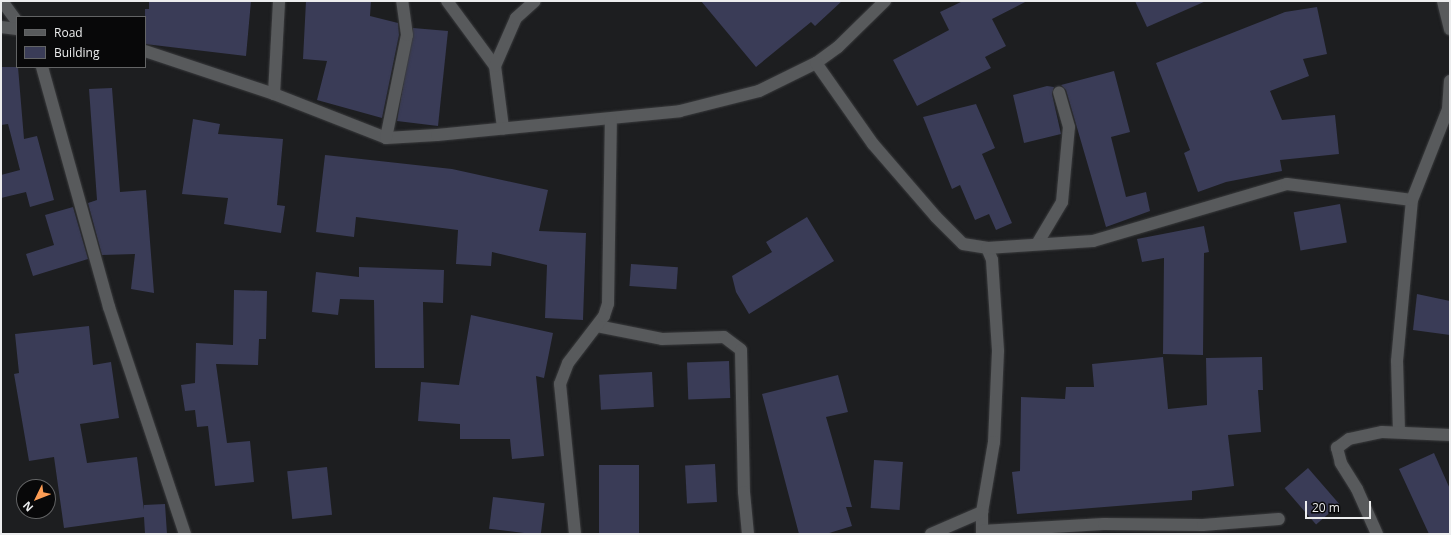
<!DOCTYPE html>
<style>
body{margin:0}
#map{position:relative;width:1451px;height:535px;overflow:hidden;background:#1d1e20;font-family:"Open Sans",sans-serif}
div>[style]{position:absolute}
.building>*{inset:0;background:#3a3c57;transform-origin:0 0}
.roads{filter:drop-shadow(0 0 1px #393a3c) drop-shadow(0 0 1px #393a3c)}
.street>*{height:12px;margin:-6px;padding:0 6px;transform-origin:6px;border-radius:6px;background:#585a5c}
span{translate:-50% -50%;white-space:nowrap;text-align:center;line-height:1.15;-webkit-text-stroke:3px #080809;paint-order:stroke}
.frame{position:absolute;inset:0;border:2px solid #ecedee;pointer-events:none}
.legend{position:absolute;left:16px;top:16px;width:130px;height:52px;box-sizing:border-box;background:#080809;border:1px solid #636465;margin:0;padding:5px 7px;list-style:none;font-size:12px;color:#ecedee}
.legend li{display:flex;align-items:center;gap:8px;height:20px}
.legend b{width:20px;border:1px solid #636465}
.north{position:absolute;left:16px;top:479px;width:40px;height:40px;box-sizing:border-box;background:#080809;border:1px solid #636465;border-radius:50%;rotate:227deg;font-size:11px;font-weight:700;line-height:16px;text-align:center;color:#ecedee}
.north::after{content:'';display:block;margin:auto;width:14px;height:18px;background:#fd9d55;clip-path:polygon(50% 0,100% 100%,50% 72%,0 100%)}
.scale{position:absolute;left:1305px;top:501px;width:66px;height:18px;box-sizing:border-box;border:2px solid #ecedee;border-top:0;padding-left:5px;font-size:12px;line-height:14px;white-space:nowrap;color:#ecedee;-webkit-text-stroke:3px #080809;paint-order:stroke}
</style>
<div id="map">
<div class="building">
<i style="clip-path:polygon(149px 1px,251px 1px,246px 56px,145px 44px,145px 9px,149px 9px)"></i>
<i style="clip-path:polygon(306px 1px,371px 1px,370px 16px,398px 23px,399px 35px,382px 118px,317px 100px,327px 61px,303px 59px)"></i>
<i style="clip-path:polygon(701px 1px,842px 1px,815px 26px,811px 22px,756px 67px)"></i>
<i style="clip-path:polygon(963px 1px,1027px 1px,992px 19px,1006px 46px,985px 57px,991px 68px,917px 106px,893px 60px,949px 30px,940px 12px)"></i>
<i style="clip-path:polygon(1135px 1px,1206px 1px,1147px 27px)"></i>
<i style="clip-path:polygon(1317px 7px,1327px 54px,1303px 59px,1309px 76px,1270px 91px,1282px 120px,1335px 115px,1339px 154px,1280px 160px,1282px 171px,1226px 182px,1198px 192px,1184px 153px,1190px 150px,1156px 63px,1285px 12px)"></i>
<i style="clip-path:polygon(413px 28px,448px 31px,438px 126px,397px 121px)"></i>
<i style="clip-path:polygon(1px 67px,18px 67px,24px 139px,37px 136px,54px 200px,30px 207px,26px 192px,1px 198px,1px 175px,20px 170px,8px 124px,1px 125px)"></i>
<i style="clip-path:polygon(1114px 71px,1130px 132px,1111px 137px,1126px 197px,1146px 192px,1150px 211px,1106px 227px,1066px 90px,1061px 85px)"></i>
<i style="clip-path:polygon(1047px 86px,1054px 87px,1052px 94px,1061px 134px,1024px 143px,1013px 95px)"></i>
<i style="clip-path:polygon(112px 88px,120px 192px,146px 190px,154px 293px,131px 289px,135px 254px,102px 255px,88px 203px,97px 200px,89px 89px)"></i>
<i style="clip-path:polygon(976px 104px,995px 148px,982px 154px,1012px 223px,996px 230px,989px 214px,975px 220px,960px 185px,952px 189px,923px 117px)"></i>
<i style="clip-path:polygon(193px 119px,220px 124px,218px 134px,283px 139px,277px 205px,285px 206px,281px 233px,224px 224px,228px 198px,182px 194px)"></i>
<i style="clip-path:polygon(325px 155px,452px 169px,548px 190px,539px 231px,586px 233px,583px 320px,545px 318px,547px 265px,492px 252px,491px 266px,456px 264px,458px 230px,356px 217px,354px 237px,316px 232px)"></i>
<i style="left:1340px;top:204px;width:39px;height:47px;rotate:80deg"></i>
<i style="clip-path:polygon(73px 207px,88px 259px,33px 276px,26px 254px,54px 245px,45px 215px)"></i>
<i style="clip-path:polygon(807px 217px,834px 261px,749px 314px,736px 292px,732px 276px,772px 252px,766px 242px)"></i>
<i style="clip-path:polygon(1204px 226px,1209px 252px,1204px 253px,1203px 355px,1163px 354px,1164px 258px,1142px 262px,1137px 239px)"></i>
<i style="left:631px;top:264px;width:47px;height:22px;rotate:4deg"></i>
<i style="clip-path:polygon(359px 267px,444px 270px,443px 303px,423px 302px,424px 368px,375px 368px,374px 300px,340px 299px,338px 315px,312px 312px,316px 272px,359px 277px)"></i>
<i style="clip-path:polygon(234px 290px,267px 291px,266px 339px,259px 339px,258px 365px,216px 364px,227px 443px,250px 441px,254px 482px,215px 486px,208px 426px,197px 427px,195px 410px,185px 411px,181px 385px,195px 383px,196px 343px,233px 345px)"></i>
<i style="clip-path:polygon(1417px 294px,1450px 301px,1450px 335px,1413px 330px)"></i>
<i style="clip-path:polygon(471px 315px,553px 333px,544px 378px,536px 376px,544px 456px,512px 459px,510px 439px,460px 439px,460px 424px,418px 421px,421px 382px,459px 385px)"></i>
<i style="clip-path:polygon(89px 326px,93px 365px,111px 362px,119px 418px,80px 424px,87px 463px,137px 457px,144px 510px,144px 505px,165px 504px,167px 534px,145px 534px,144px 517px,64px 528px,54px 457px,29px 461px,14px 374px,19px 373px,15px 334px)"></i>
<i style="clip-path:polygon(1163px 357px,1168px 409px,1207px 405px,1206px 358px,1262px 357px,1263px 390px,1258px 390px,1261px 432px,1228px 435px,1234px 486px,1192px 491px,1192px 500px,1017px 514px,1012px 472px,1020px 471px,1021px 397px,1065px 399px,1066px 387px,1094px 387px,1092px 364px)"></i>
<i style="left:729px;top:361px;width:37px;height:42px;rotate:88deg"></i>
<i style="left:652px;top:372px;width:35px;height:53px;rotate:87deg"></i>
<i style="clip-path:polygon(838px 375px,848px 412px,826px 417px,852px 507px,846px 507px,852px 526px,826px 534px,799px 534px,762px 394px)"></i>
<i style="clip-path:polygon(1434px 453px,1450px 489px,1450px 534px,1429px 534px,1399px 469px)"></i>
<i style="left:874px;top:460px;width:29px;height:48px;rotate:4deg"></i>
<i style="left:715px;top:464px;width:38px;height:30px;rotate:87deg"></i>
<i style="left:599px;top:465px;width:40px;height:69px"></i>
<i style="left:327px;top:467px;width:48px;height:40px;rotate:84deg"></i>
<i style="left:1308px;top:468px;width:48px;height:31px;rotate:49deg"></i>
<i style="left:493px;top:497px;width:52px;height:32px;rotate:7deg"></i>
</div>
<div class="roads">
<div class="street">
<i style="left:2px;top:1px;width:26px;rotate:54deg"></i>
<i style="left:447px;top:1px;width:81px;rotate:53.6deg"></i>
<i style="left:495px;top:66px;width:63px;rotate:82.6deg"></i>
<i style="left:1443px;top:1px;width:29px;rotate:76deg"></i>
<i style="left:1px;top:27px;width:16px;rotate:7deg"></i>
<i style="left:145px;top:51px;width:136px;rotate:18.4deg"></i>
<i style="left:274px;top:94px;width:120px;rotate:21.4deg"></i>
<i style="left:386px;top:138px;width:51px;rotate:-3.4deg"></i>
<i style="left:437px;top:135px;width:244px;rotate:-5.6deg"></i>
<i style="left:680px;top:111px;width:81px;rotate:-14.2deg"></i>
<i style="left:759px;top:91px;width:64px;rotate:-26.2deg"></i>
<i style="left:816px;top:63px;width:27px;rotate:-36deg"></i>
<i style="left:838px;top:47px;width:66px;rotate:-44.4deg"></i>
<i style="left:816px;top:63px;width:99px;rotate:54.9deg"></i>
<i style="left:873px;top:144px;width:96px;rotate:49.2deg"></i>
<i style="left:936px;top:217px;width:38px;rotate:45deg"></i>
<i style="left:963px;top:244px;width:24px;rotate:9deg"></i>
<i style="left:987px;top:248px;width:13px;rotate:67deg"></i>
<i style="left:992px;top:260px;width:91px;rotate:86.2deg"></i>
<i style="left:998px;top:351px;width:91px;rotate:92.5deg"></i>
<i style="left:994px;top:442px;width:71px;rotate:99.7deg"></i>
<i style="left:982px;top:512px;width:22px;rotate:90deg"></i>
<i style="left:495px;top:66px;width:52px;rotate:-66.4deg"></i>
<i style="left:516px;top:18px;width:25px;rotate:-42deg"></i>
<i style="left:42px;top:67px;width:249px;rotate:74.4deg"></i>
<i style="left:109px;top:307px;width:239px;rotate:71.5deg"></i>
<i style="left:274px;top:94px;width:93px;rotate:-86.9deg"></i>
<i style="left:386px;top:138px;width:105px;rotate:-78.5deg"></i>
<i style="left:407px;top:35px;width:34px;rotate:-98deg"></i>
<i style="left:1037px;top:244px;width:49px;rotate:-59.2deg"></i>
<i style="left:1062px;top:202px;width:75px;rotate:-84.7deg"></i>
<i style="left:1069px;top:127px;width:36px;rotate:-106deg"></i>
<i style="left:987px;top:248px;width:106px;rotate:-3.8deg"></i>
<i style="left:1093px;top:241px;width:202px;rotate:-16.4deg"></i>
<i style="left:1287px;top:184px;width:126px;rotate:7.3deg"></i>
<i style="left:597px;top:326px;width:66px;rotate:11.3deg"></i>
<i style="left:662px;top:339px;width:62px;rotate:-1.8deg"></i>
<i style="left:724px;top:337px;width:21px;rotate:37deg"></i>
<i style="left:741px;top:350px;width:142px;rotate:88.8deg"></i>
<i style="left:744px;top:492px;width:42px;rotate:84.6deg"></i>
<i style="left:1399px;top:432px;width:71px;rotate:-91.6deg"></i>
<i style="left:1397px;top:361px;width:162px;rotate:-84.7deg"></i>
<i style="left:1412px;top:200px;width:98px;rotate:-68.4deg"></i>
<i style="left:1448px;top:109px;width:28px;rotate:-86deg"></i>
<i style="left:982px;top:531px;width:122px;rotate:-3.3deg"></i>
<i style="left:1104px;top:524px;width:99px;rotate:0.6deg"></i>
<i style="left:1203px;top:525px;width:76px;rotate:-4.5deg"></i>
<i style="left:575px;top:534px;width:151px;rotate:-95.7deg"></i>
<i style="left:560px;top:384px;width:22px;rotate:-69deg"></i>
<i style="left:568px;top:363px;width:59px;rotate:-52.5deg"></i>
<i style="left:604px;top:316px;width:13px;rotate:-72deg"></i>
<i style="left:608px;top:304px;width:185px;rotate:-89.1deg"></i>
<i style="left:931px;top:534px;width:56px;rotate:-23.3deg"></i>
<i style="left:1377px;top:534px;width:49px;rotate:-114deg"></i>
<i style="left:1357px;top:489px;width:31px;rotate:-122deg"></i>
<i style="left:1341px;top:463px;width:16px;rotate:-105deg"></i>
<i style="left:1337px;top:448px;width:15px;rotate:-37deg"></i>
<i style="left:1349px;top:439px;width:34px;rotate:-12deg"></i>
<i style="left:1382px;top:432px;width:68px;rotate:2.5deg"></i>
</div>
</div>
<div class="frame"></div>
<ul class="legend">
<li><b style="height:5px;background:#585a5c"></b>Road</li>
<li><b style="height:11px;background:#3a3c57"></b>Building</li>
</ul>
<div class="north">N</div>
<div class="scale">20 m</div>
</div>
